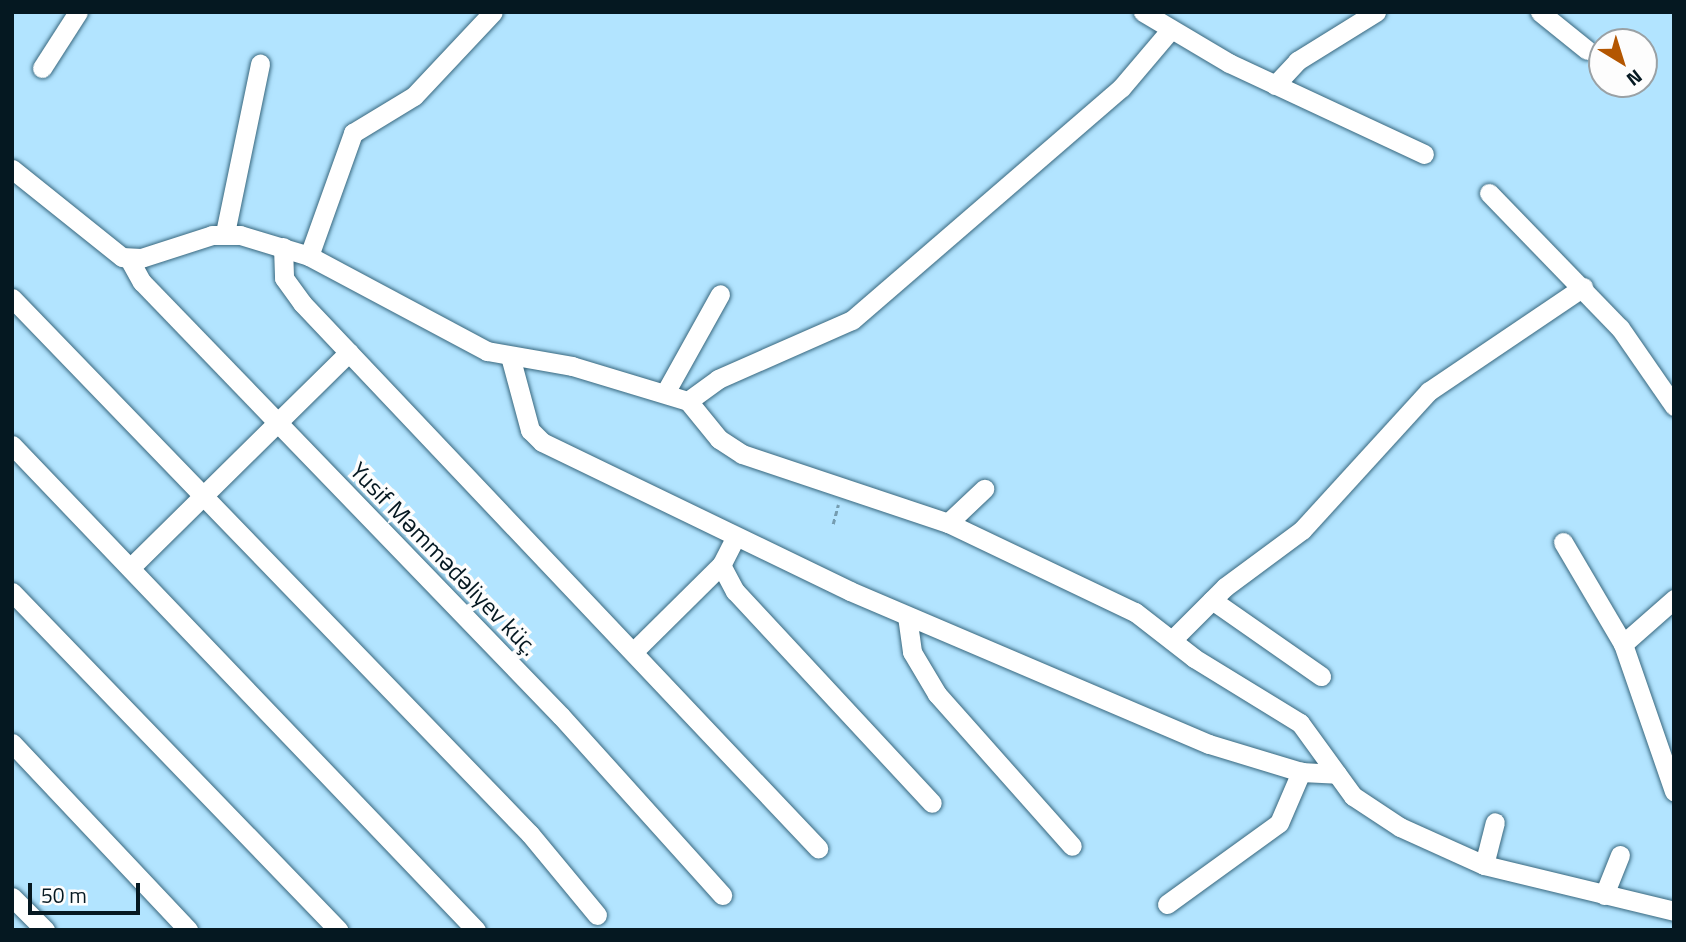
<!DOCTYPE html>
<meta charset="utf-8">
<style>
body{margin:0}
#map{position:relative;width:1686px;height:942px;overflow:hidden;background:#b2e4ff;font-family:"Titillium Web",sans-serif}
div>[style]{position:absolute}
.path>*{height:2.5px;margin-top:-1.25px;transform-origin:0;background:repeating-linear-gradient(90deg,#759cb0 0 5px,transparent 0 8.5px)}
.roads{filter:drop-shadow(0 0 2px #38677e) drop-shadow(0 0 2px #38677e)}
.minor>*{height:19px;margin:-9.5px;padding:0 9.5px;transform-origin:9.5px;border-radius:9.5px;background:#fff}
span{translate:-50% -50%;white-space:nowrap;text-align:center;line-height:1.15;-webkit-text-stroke:7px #fdfdfd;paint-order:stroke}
.street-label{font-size:24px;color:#051821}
.frame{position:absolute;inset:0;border:14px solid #051821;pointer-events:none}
.north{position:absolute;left:1588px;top:28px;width:70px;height:70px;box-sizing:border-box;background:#fdfdfd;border:2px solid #9aa1a5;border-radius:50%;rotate:142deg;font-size:19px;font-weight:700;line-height:28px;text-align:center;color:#051821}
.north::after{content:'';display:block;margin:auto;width:24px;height:32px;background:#b35601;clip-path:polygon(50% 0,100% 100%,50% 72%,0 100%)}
.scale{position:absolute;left:28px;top:883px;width:112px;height:32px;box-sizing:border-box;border:4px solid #051821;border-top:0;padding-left:9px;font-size:21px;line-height:24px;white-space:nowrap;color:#051821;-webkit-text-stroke:5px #fdfdfd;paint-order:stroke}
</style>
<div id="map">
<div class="path">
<i style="left:833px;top:524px;width:20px;rotate:-75deg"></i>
</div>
<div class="roads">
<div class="minor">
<i style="left:1143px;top:12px;width:100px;rotate:30.7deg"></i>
<i style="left:1229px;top:63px;width:215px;rotate:25deg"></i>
<i style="left:1540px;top:12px;width:60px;rotate:39deg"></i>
<i style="left:42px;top:68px;width:67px;rotate:-57.3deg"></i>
<i style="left:1275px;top:85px;width:33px;rotate:-47deg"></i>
<i style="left:1297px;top:61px;width:93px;rotate:-31.8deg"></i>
<i style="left:12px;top:169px;width:141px;rotate:38.7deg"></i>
<i style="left:122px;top:257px;width:19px;rotate:3deg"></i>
<i style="left:141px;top:258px;width:75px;rotate:-17.9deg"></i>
<i style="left:212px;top:235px;width:28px"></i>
<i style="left:240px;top:235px;width:72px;rotate:16.9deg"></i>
<i style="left:309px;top:256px;width:202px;rotate:28.1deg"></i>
<i style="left:487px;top:351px;width:86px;rotate:10deg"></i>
<i style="left:572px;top:366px;width:121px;rotate:16.8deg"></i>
<i style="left:688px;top:401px;width:49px;rotate:50.8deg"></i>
<i style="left:719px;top:439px;width:27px;rotate:33deg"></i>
<i style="left:742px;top:454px;width:217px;rotate:18.5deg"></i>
<i style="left:948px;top:523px;width:207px;rotate:25.5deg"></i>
<i style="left:1135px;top:612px;width:75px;rotate:37.9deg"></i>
<i style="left:1194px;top:658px;width:124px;rotate:31.5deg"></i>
<i style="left:1300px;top:723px;width:90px;rotate:54deg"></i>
<i style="left:1353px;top:796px;width:56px;rotate:33.4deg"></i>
<i style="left:1400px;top:827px;width:92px;rotate:24.3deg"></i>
<i style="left:1484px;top:865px;width:195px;rotate:13.6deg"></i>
<i style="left:1489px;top:193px;width:188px;rotate:45.9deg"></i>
<i style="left:1620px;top:328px;width:95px;rotate:55.3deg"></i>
<i style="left:225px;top:233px;width:173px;rotate:-78.3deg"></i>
<i style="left:283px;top:247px;width:31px;rotate:88deg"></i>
<i style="left:284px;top:278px;width:31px;rotate:54deg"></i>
<i style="left:302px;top:303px;width:751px;rotate:46.57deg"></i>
<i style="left:309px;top:256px;width:131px;rotate:-70.3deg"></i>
<i style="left:353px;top:133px;width:71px;rotate:-31.2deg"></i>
<i style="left:414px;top:96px;width:115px;rotate:-46.8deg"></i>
<i style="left:129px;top:259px;width:26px;rotate:61deg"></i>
<i style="left:142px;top:282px;width:603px;rotate:46.01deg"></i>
<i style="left:561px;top:716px;width:241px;rotate:48deg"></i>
<i style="left:12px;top:298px;width:745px;rotate:45.98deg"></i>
<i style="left:530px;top:834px;width:105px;rotate:50.4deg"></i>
<i style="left:510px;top:356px;width:77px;rotate:74.9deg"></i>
<i style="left:530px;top:430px;width:17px;rotate:45deg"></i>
<i style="left:542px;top:442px;width:342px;rotate:25.8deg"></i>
<i style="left:850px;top:591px;width:390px;rotate:23.1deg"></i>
<i style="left:1209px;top:744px;width:96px;rotate:16.9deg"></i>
<i style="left:1301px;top:772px;width:36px;rotate:3deg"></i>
<i style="left:665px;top:393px;width:113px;rotate:-60.9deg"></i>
<i style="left:688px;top:401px;width:37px;rotate:-36deg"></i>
<i style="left:718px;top:379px;width:146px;rotate:-23.8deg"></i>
<i style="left:852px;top:320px;width:355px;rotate:-40.8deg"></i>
<i style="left:1121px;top:88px;width:77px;rotate:-49.7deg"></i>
<i style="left:12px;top:445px;width:671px;rotate:46.27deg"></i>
<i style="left:948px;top:523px;width:50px;rotate:-43.4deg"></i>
<i style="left:735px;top:538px;width:30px;rotate:117deg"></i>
<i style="left:721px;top:565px;width:30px;rotate:62deg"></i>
<i style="left:735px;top:591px;width:289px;rotate:47.1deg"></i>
<i style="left:1563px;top:542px;width:118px;rotate:59.5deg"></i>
<i style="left:1623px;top:644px;width:156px;rotate:70.9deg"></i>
<i style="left:131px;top:567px;width:306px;rotate:-44.6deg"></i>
<i style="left:12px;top:592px;width:470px;rotate:46deg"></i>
<i style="left:1212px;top:600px;width:133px;rotate:34.9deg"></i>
<i style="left:907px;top:616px;width:36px;rotate:82deg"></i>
<i style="left:912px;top:652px;width:49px;rotate:59.2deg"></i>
<i style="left:937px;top:694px;width:203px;rotate:48.4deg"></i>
<i style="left:1172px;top:640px;width:75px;rotate:-45deg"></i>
<i style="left:1225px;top:587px;width:96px;rotate:-36.5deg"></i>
<i style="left:1302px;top:530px;width:188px;rotate:-47.6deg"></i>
<i style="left:1429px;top:391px;width:186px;rotate:-34deg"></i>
<i style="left:1623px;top:644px;width:68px;rotate:-41.4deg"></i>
<i style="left:635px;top:650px;width:121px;rotate:-44.7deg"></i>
<i style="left:12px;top:743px;width:257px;rotate:46.7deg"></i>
<i style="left:1484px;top:865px;width:44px;rotate:-75.7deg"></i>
<i style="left:1604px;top:895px;width:43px;rotate:-68.2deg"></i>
<i style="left:12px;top:897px;width:47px;rotate:45deg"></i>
<i style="left:1167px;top:904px;width:138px;rotate:-35.9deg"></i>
<i style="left:1279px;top:823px;width:56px;rotate:-66.7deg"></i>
</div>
</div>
<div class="street-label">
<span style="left:444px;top:559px;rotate:46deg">Yusif Məmmədəliyev küç.</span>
</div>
<div class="frame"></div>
<div class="north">N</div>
<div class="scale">50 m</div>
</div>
